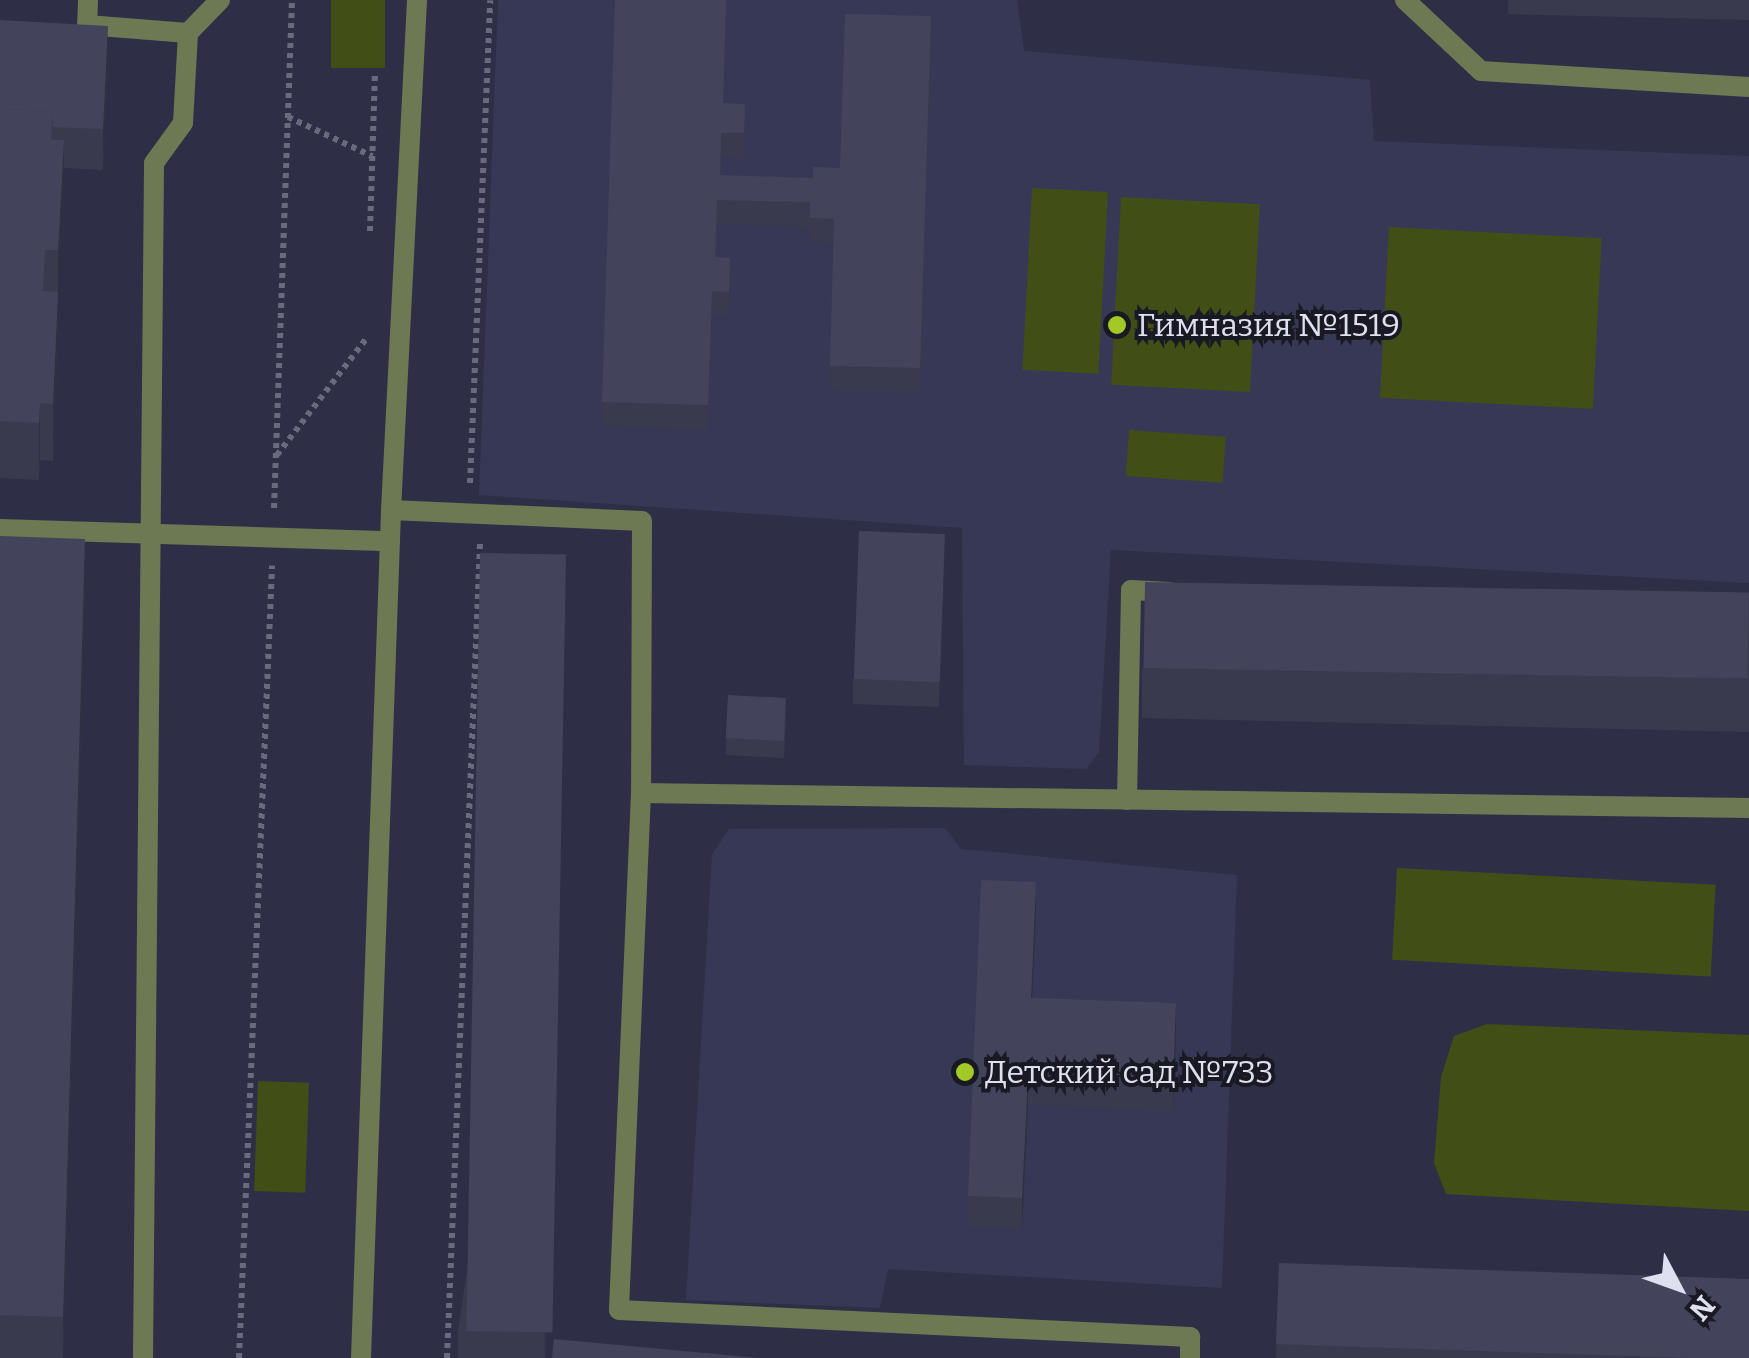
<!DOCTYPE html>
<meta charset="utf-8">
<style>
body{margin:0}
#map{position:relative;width:1749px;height:1358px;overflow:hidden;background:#2e2f46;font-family:Bitter,serif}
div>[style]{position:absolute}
.built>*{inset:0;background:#373855}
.green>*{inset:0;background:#414f17;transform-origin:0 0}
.path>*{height:6px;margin-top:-3px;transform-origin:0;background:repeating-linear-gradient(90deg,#696a7e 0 5px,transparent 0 10px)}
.lane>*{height:20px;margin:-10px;padding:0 10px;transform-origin:10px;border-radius:10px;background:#6d7953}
.street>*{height:20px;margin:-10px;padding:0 10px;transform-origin:10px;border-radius:10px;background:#6d7953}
.wall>*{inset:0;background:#3a3a4f}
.shaded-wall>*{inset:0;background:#2f3040}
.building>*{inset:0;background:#43445c;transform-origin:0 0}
.dots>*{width:28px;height:28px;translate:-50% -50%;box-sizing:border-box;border:5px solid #181923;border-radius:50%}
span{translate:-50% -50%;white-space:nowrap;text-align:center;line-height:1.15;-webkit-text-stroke:8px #181923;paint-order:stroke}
.poi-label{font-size:32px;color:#dfe0ef}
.left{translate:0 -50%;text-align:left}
.north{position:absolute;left:1629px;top:1238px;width:100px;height:100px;-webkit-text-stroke:8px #181923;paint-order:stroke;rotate:131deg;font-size:28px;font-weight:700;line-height:40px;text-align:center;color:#dfe0ef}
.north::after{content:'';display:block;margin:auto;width:35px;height:45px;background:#dfe0ef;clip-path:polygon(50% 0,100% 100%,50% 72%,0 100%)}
</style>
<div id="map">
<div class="built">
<i style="clip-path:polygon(498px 0,1017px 0,1024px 51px,1370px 80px,1374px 141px,1749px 156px,1749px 583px,1111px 550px,1099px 752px,1086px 769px,964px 765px,962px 528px,479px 495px)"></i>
<i style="clip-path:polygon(945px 828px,961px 849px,1237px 875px,1222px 1288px,888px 1269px,880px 1308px,686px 1300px,712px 854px,729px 829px)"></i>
</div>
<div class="green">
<i style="left:331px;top:0;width:54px;height:68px"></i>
<i style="left:1032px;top:188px;width:76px;height:182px;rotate:3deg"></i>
<i style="left:1121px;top:197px;width:139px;height:188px;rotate:3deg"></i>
<i style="left:1389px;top:227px;width:213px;height:171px;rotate:3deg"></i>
<i style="left:1129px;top:430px;width:97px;height:46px;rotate:4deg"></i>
<i style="left:1397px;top:868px;width:319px;height:92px;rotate:3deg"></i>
<i style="clip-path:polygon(1487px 1024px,1749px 1035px,1749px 1211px,1446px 1194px,1434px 1163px,1441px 1077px,1454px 1036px)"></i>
<i style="left:258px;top:1081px;width:51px;height:110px;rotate:2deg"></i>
</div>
<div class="path">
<i style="left:288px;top:117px;width:93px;rotate:24.9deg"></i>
<i style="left:370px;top:231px;width:160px;rotate:-88.2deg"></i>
<i style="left:277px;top:455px;width:146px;rotate:-52.5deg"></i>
<i style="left:470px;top:483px;width:483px;rotate:-87.6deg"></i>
<i style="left:274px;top:508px;width:508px;rotate:-87.97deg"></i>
<i style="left:239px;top:1358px;width:793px;rotate:-87.61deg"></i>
<i style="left:447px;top:1358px;width:815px;rotate:-87.68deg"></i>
</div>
<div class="lane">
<i style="left:88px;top:0;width:25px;rotate:92deg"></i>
<i style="left:87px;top:25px;width:101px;rotate:4.5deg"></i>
<i style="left:1405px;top:0;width:104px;rotate:43.1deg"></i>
<i style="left:1481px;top:71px;width:268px;rotate:3.4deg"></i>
<i style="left:391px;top:510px;width:251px;rotate:2.5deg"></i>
<i style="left:642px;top:521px;width:272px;rotate:90.2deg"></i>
<i style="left:641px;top:793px;width:1108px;rotate:0.78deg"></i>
<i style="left:0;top:529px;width:390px;rotate:1.8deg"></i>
<i style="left:641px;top:793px;width:517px;rotate:92.44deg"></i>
<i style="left:619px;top:1310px;width:572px;rotate:2.71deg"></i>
<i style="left:1190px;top:1337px;width:21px;rotate:90deg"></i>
<i style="left:1127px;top:800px;width:210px;rotate:-88.9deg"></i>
<i style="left:1131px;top:590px;width:38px;rotate:3deg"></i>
<i style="left:143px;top:1358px;width:1195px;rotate:-89.47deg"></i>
<i style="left:154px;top:163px;width:49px;rotate:-54.1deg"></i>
<i style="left:183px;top:123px;width:90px;rotate:-86.8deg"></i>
<i style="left:188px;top:33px;width:46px;rotate:-45.9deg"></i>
</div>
<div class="street">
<i style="left:361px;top:1358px;width:849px;rotate:-87.97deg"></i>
<i style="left:391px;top:510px;width:511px;rotate:-87.08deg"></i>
</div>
<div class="wall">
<i style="clip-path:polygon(0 0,0 20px,108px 67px,103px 170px,64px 168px,58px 307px,58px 348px,53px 461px,40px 460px,39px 480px,0 478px)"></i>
<i style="clip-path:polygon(1508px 0,1749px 0,1749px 20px,1508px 14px)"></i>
<i style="clip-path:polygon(931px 40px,920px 392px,830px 390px,834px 243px,810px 242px,810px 227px,717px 224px,716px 257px,730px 282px,729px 316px,712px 316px,708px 430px,602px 426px,602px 402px,724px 103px,745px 104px,744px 158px,721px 157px,721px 175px,813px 178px,840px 168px)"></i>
<i style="clip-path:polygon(0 536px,85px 589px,63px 1358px,0 1358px)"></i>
<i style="clip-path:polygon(945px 559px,939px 707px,853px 704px,853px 679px)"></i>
<i style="clip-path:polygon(1749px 596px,1749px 732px,1142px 718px,1142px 668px)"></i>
<i style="clip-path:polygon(566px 605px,545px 1358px,458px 1358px,458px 1331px)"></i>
<i style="clip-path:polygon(786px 715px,784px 758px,726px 755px,726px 738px)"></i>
<i style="clip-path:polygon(1036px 913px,1033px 998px,1176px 1034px,1173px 1111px,1028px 1105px,1022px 1229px,968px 1227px,968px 1196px)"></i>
<i style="clip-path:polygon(1279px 1263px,1749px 1358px,1276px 1358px)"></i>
</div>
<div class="shaded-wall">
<i style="clip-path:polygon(108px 26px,108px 67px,103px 170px,103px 129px)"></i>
<i style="clip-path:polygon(64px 140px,64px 197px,58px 307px,58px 250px)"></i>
<i style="clip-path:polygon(58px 292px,58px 348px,53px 461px,53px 404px)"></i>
<i style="clip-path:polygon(40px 403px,40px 460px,39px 480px,39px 423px)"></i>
<i style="clip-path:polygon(945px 534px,945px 559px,939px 707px,939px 682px)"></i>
<i style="clip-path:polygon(85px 539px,85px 589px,63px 1358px,63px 1317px)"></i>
<i style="clip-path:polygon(566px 555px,566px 605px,544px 1358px,544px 1333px)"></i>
<i style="clip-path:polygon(1036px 882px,1036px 913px,1031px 1028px,1031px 998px)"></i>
<i style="clip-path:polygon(1176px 1003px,1176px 1034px,1173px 1111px,1173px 1080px)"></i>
<i style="clip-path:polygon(1028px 1074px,1028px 1105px,1022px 1229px,1022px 1198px)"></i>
</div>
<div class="building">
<i style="clip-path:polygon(615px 0,726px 0,723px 103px,745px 104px,744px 133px,721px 133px,720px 175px,813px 178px,813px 167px,840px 168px,845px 14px,931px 16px,920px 368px,830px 366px,834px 219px,810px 218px,810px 202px,717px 200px,715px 257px,730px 258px,729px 292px,712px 291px,708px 405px,602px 402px)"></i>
<i style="clip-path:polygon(0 20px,108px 26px,103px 129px,53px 127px,53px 111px,0 109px)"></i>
<i style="clip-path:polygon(0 109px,53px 111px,51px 140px,64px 140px,58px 250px,45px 250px,43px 291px,58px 292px,53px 404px,40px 403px,39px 423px,0 421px)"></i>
<i style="left:859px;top:531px;width:86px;height:148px;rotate:2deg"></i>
<i style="clip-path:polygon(0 536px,85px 539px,63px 1317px,0 1315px)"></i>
<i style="left:480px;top:553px;width:86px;height:778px;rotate:1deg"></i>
<i style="left:1145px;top:582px;width:604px;height:86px;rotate:1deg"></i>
<i style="left:728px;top:695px;width:58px;height:43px;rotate:3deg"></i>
<i style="clip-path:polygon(981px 880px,1036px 882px,1031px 998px,1176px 1003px,1173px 1080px,1028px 1074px,1022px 1198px,968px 1196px)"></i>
<i style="clip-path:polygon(1279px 1263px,1749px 1279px,1749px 1358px,1690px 1358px,1276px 1344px)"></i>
<i style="clip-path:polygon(554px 1339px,759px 1358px,552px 1358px)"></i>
</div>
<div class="dots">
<i style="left:1117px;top:325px;background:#a3c926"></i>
<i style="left:965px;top:1072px;background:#a3c926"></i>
</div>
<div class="poi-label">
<span class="left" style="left:1137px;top:325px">Гимназия №1519</span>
<span class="left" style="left:985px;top:1072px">Детский сад №733</span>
</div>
<div class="north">N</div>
</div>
